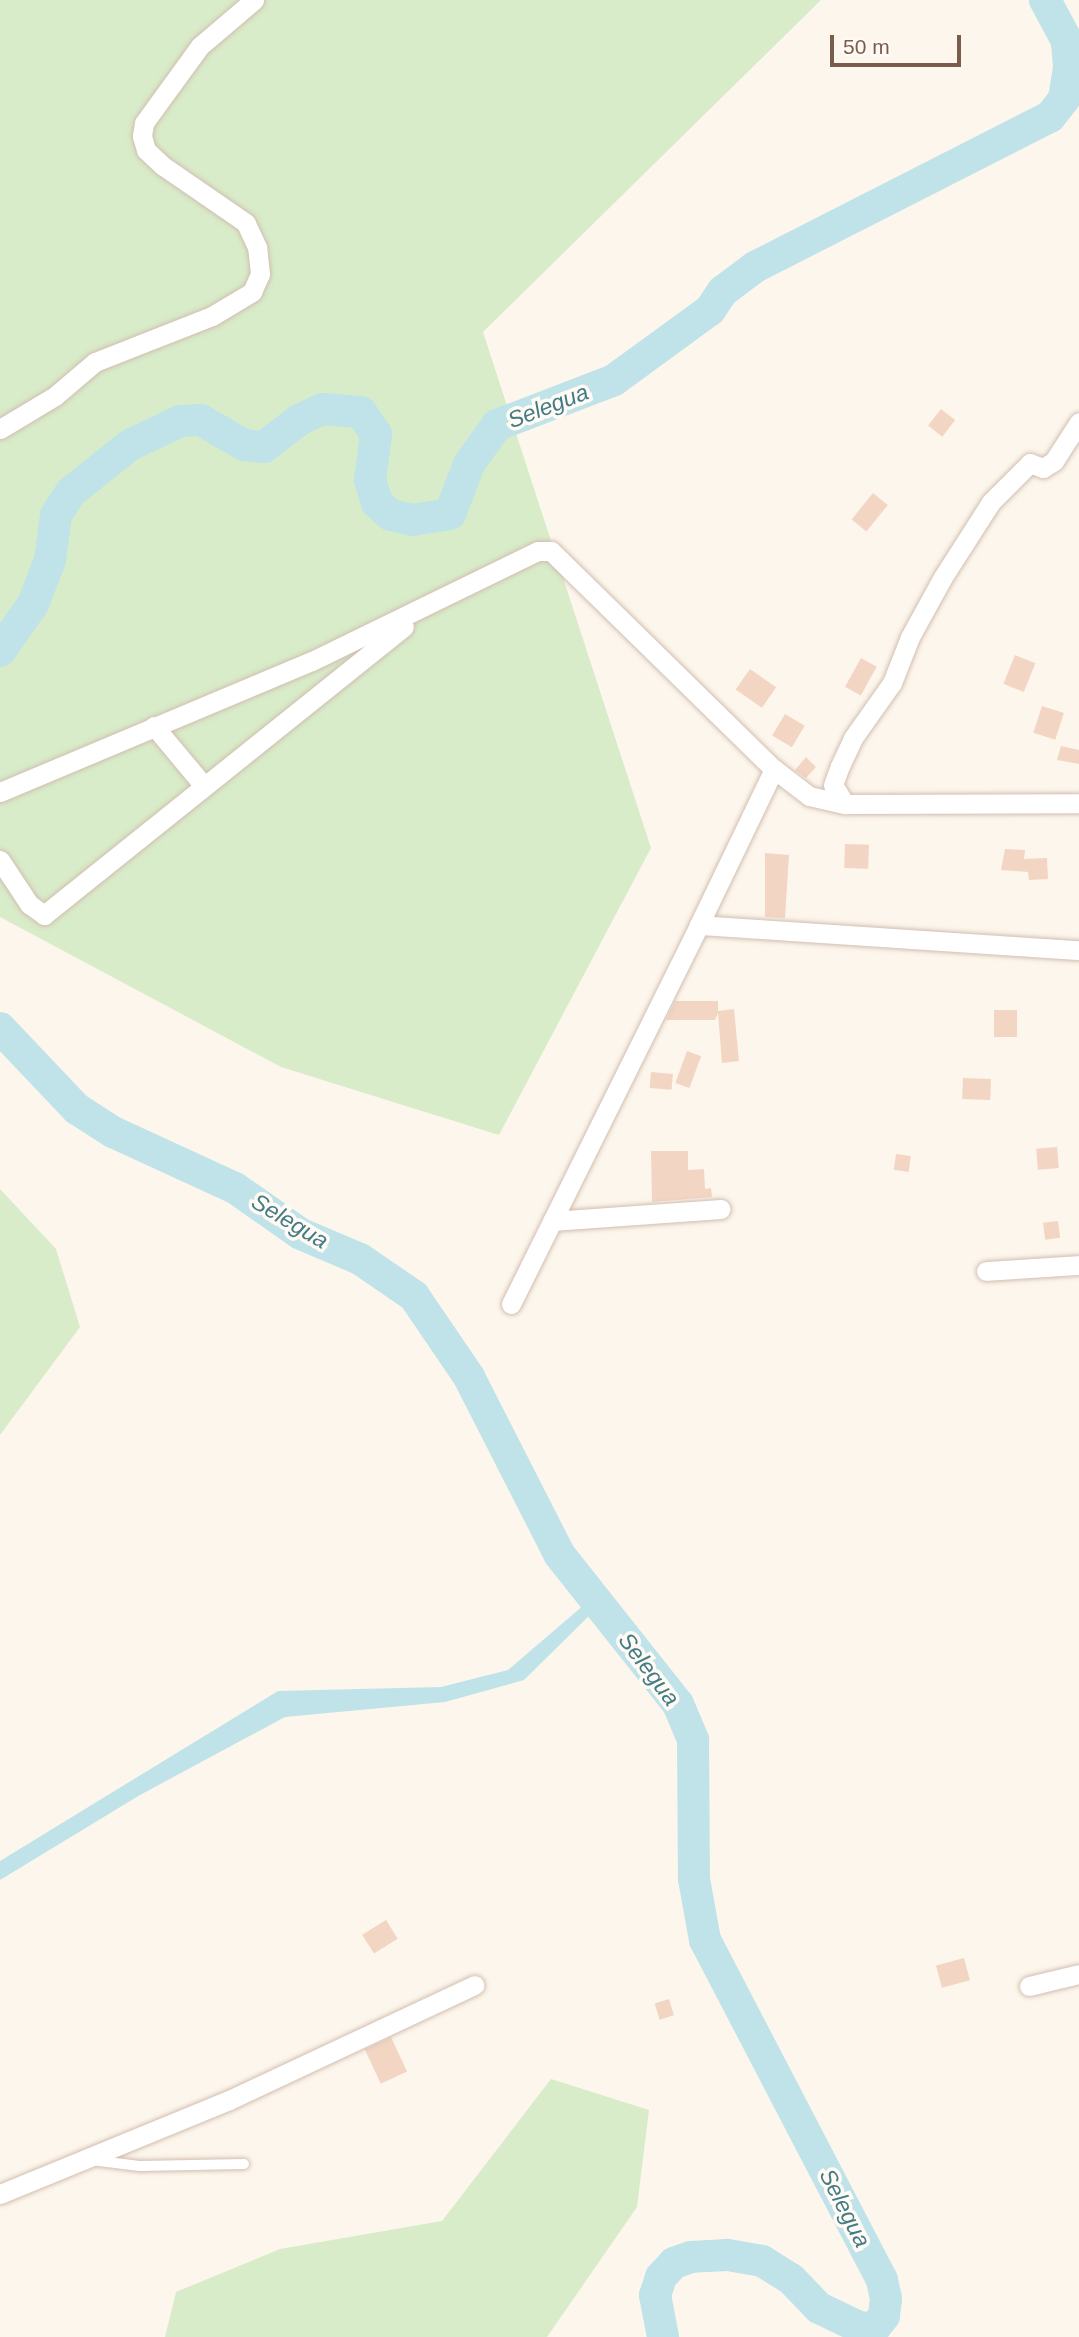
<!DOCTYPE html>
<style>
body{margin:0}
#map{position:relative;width:1079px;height:2337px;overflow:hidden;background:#fdf6ec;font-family:Arial,sans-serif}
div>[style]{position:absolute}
.green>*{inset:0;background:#d8ecc9}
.water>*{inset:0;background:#bfe3e8}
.river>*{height:32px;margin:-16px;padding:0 16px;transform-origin:16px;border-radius:16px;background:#bfe3e8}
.building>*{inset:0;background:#f3d5c3;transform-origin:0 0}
.roads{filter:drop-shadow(0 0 2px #d1beb0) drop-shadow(0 0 2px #d1beb0)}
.service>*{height:10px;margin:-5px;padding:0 5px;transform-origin:5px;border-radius:5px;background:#fff}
.minor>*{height:19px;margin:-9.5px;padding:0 9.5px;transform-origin:9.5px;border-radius:9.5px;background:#fff}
span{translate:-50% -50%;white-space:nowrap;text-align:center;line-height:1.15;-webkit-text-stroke:7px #fffaf3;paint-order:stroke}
.water-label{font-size:23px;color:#437c86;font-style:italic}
.scale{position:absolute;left:830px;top:35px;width:131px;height:32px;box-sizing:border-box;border:4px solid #7a5c4d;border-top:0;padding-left:9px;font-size:21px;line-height:24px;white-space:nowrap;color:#7a5c4d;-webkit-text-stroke:5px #fffaf3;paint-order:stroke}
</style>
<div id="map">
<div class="green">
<i style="clip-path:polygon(0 0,821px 0,483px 332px,651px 848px,499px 1135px,281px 1067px,0 917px)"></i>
<i style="clip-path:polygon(0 1189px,56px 1249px,80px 1327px,0 1435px)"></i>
<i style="clip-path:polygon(551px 2079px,649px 2110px,637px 2207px,547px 2337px,165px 2337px,176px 2292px,280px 2249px,442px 2221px)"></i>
</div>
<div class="water">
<i style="clip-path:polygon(592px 1598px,599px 1606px,524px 1680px,445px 1702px,285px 1717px,140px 1795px,0 1880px,0 1861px,278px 1691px,441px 1687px,508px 1670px)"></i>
</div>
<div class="river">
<i style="left:0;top:651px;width:57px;rotate:-54.9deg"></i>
<i style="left:33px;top:604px;width:47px;rotate:-68.9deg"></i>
<i style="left:50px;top:560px;width:45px;rotate:-82.4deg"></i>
<i style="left:56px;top:515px;width:27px;rotate:-57deg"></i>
<i style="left:71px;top:492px;width:75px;rotate:-38.5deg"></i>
<i style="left:130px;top:445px;width:55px;rotate:-25.6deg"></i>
<i style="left:180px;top:421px;width:21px;rotate:-3deg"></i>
<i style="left:201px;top:420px;width:50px;rotate:30.2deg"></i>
<i style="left:244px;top:445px;width:20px;rotate:6deg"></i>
<i style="left:264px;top:447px;width:44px;rotate:-37.6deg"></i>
<i style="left:299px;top:420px;width:26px;rotate:-25deg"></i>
<i style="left:323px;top:409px;width:38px;rotate:5deg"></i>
<i style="left:361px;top:412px;width:27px;rotate:56deg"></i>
<i style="left:376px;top:434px;width:46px;rotate:97.4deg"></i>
<i style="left:370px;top:480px;width:24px;rotate:73deg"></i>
<i style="left:377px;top:503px;width:18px;rotate:41deg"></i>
<i style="left:391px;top:515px;width:22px;rotate:13deg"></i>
<i style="left:412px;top:520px;width:38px;rotate:-9deg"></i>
<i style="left:450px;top:514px;width:53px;rotate:-69.2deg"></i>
<i style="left:469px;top:464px;width:48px;rotate:-54.3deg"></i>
<i style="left:497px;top:425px;width:125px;rotate:-21deg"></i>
<i style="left:614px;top:380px;width:119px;rotate:-36.1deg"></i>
<i style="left:710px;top:310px;width:23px;rotate:-56deg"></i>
<i style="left:723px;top:291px;width:40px;rotate:-37deg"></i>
<i style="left:755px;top:267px;width:331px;rotate:-27deg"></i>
<i style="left:1050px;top:117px;width:23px;rotate:-52deg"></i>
<i style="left:1064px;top:99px;width:33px;rotate:-81deg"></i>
<i style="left:1069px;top:66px;width:25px;rotate:-95deg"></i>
<i style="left:1067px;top:41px;width:47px;rotate:-118.2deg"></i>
<i style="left:0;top:1028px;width:112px;rotate:46.5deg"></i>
<i style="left:77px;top:1109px;width:43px;rotate:32.6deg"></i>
<i style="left:113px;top:1132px;width:134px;rotate:24.7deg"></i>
<i style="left:235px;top:1188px;width:80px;rotate:34.9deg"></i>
<i style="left:301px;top:1234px;width:64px;rotate:23deg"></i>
<i style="left:360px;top:1259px;width:65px;rotate:34.4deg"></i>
<i style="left:414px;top:1296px;width:98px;rotate:55.8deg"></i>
<i style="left:469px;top:1377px;width:199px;rotate:63deg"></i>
<i style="left:559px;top:1554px;width:191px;rotate:51.6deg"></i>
<i style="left:678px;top:1704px;width:39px;rotate:67deg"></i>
<i style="left:693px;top:1740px;width:139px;rotate:89.6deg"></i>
<i style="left:694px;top:1879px;width:62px;rotate:79.8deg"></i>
<i style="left:705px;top:1940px;width:383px;rotate:62.5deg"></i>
<i style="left:882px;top:2280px;width:19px;rotate:78deg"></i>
<i style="left:886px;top:2299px;width:17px;rotate:97deg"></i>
<i style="left:884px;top:2316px;width:14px;rotate:129deg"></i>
<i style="left:875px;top:2327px;width:14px;rotate:176deg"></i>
<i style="left:861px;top:2328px;width:47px;rotate:-154.5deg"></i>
<i style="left:819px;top:2308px;width:40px;rotate:-134deg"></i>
<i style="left:791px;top:2279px;width:34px;rotate:-148deg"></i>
<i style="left:762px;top:2261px;width:36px;rotate:-170deg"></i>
<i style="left:727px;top:2255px;width:36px;rotate:177deg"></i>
<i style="left:691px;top:2257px;width:18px;rotate:161deg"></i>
<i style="left:674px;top:2263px;width:19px;rotate:133deg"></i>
<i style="left:661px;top:2277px;width:19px;rotate:108deg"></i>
<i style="left:655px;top:2295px;width:43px;rotate:79.2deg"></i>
</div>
<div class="building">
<i style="left:941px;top:409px;width:18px;height:21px;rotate:38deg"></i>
<i style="left:873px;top:493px;width:19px;height:34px;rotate:39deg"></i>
<i style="left:1015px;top:655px;width:22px;height:31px;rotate:22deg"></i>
<i style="left:861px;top:658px;width:18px;height:33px;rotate:29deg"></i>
<i style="left:750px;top:669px;width:32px;height:25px;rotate:35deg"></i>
<i style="left:1042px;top:706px;width:23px;height:28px;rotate:18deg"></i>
<i style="left:785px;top:714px;width:23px;height:25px;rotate:31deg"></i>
<i style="clip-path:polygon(1061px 746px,1079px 750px,1079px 764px,1057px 760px)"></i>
<i style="clip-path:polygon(806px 757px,816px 767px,806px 778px,795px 770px)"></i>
<i style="left:845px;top:844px;width:24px;height:24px;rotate:2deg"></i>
<i style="clip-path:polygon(1005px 849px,1025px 850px,1024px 859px,1047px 858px,1048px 879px,1029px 880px,1028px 872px,1001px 870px)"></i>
<i style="clip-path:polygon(765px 853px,789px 855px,785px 918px,765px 917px)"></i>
<i style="clip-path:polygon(675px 1001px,718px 1001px,718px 1011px,734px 1009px,739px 1061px,722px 1063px,718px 1013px,715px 1020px,666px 1020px)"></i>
<i style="left:994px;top:1010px;width:23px;height:27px"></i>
<i style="left:687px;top:1051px;width:15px;height:34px;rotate:20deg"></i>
<i style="left:651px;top:1072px;width:22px;height:16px;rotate:5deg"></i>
<i style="left:963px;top:1078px;width:28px;height:21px;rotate:2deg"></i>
<i style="left:1057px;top:1147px;width:21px;height:21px;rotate:85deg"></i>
<i style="clip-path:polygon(651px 1151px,688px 1151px,688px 1170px,704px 1169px,705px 1189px,711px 1188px,712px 1197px,652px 1202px)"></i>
<i style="left:896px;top:1154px;width:15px;height:16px;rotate:8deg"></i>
<i style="left:1058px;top:1221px;width:17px;height:15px;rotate:83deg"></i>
<i style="left:386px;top:1920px;width:22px;height:28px;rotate:58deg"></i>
<i style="left:964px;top:1958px;width:23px;height:29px;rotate:75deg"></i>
<i style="left:669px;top:1999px;width:17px;height:15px;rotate:73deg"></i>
<i style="left:391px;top:2037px;width:38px;height:29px;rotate:65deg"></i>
</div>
<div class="roads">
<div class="service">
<i style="left:91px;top:2160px;width:49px;rotate:7deg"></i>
<i style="left:140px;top:2166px;width:104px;rotate:-1.1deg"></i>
</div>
<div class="minor">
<i style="left:0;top:429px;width:64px;rotate:-31deg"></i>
<i style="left:55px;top:396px;width:52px;rotate:-40.4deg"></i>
<i style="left:95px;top:362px;width:126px;rotate:-21.5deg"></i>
<i style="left:212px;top:316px;width:47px;rotate:-31deg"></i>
<i style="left:252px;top:292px;width:20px;rotate:-66deg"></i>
<i style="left:260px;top:274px;width:27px;rotate:-96deg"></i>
<i style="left:257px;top:247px;width:26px;rotate:-115deg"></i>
<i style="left:246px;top:223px;width:101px;rotate:-145.5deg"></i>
<i style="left:163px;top:166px;width:23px;rotate:-137deg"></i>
<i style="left:146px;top:150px;width:15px;rotate:-106deg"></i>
<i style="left:142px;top:136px;width:13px;rotate:-81deg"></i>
<i style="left:144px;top:123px;width:95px;rotate:-54deg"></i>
<i style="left:200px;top:46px;width:71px;rotate:-40.4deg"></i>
<i style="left:154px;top:726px;width:78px;rotate:50.2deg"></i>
<i style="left:774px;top:769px;width:44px;rotate:37.6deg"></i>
<i style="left:809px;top:796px;width:37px;rotate:13deg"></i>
<i style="left:845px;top:804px;width:234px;rotate:-0.2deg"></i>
<i style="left:0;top:792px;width:338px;rotate:-22.8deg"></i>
<i style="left:312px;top:661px;width:251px;rotate:-26deg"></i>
<i style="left:538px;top:551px;width:13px"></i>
<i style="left:551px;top:551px;width:312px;rotate:44.4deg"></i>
<i style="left:774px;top:769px;width:173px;rotate:115.7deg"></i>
<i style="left:845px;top:804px;width:22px;rotate:-122deg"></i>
<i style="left:833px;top:785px;width:20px;rotate:-70deg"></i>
<i style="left:840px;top:766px;width:31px;rotate:-65deg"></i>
<i style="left:853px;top:738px;width:67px;rotate:-54.7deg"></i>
<i style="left:892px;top:683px;width:49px;rotate:-68.6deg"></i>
<i style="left:910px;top:637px;width:68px;rotate:-61.2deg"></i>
<i style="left:943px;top:577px;width:89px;rotate:-57.4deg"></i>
<i style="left:991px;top:502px;width:55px;rotate:-45deg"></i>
<i style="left:1030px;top:463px;width:14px;rotate:21deg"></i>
<i style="left:1043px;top:468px;width:13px;rotate:-32deg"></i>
<i style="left:1054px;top:461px;width:46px;rotate:-57.3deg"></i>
<i style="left:0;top:860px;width:53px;rotate:56.6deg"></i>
<i style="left:29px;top:904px;width:19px;rotate:36deg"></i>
<i style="left:44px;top:915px;width:461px;rotate:-38.7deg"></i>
<i style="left:552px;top:1221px;width:169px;rotate:-4.1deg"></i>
<i style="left:986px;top:1271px;width:93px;rotate:-3.7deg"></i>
<i style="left:511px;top:1304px;width:423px;rotate:-63.6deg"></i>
<i style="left:699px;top:925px;width:381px;rotate:3.8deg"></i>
<i style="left:1029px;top:1986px;width:51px;rotate:-13.5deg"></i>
<i style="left:0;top:2194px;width:248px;rotate:-22.3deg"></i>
<i style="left:229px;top:2100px;width:271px;rotate:-25.1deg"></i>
</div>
</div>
<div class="water-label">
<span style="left:548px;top:406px;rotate:-21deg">Selegua</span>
<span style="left:290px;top:1221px;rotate:31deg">Selegua</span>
<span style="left:649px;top:1669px;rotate:53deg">Selegua</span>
<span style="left:845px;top:2208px;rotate:63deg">Selegua</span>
</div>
<div class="scale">50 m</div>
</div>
